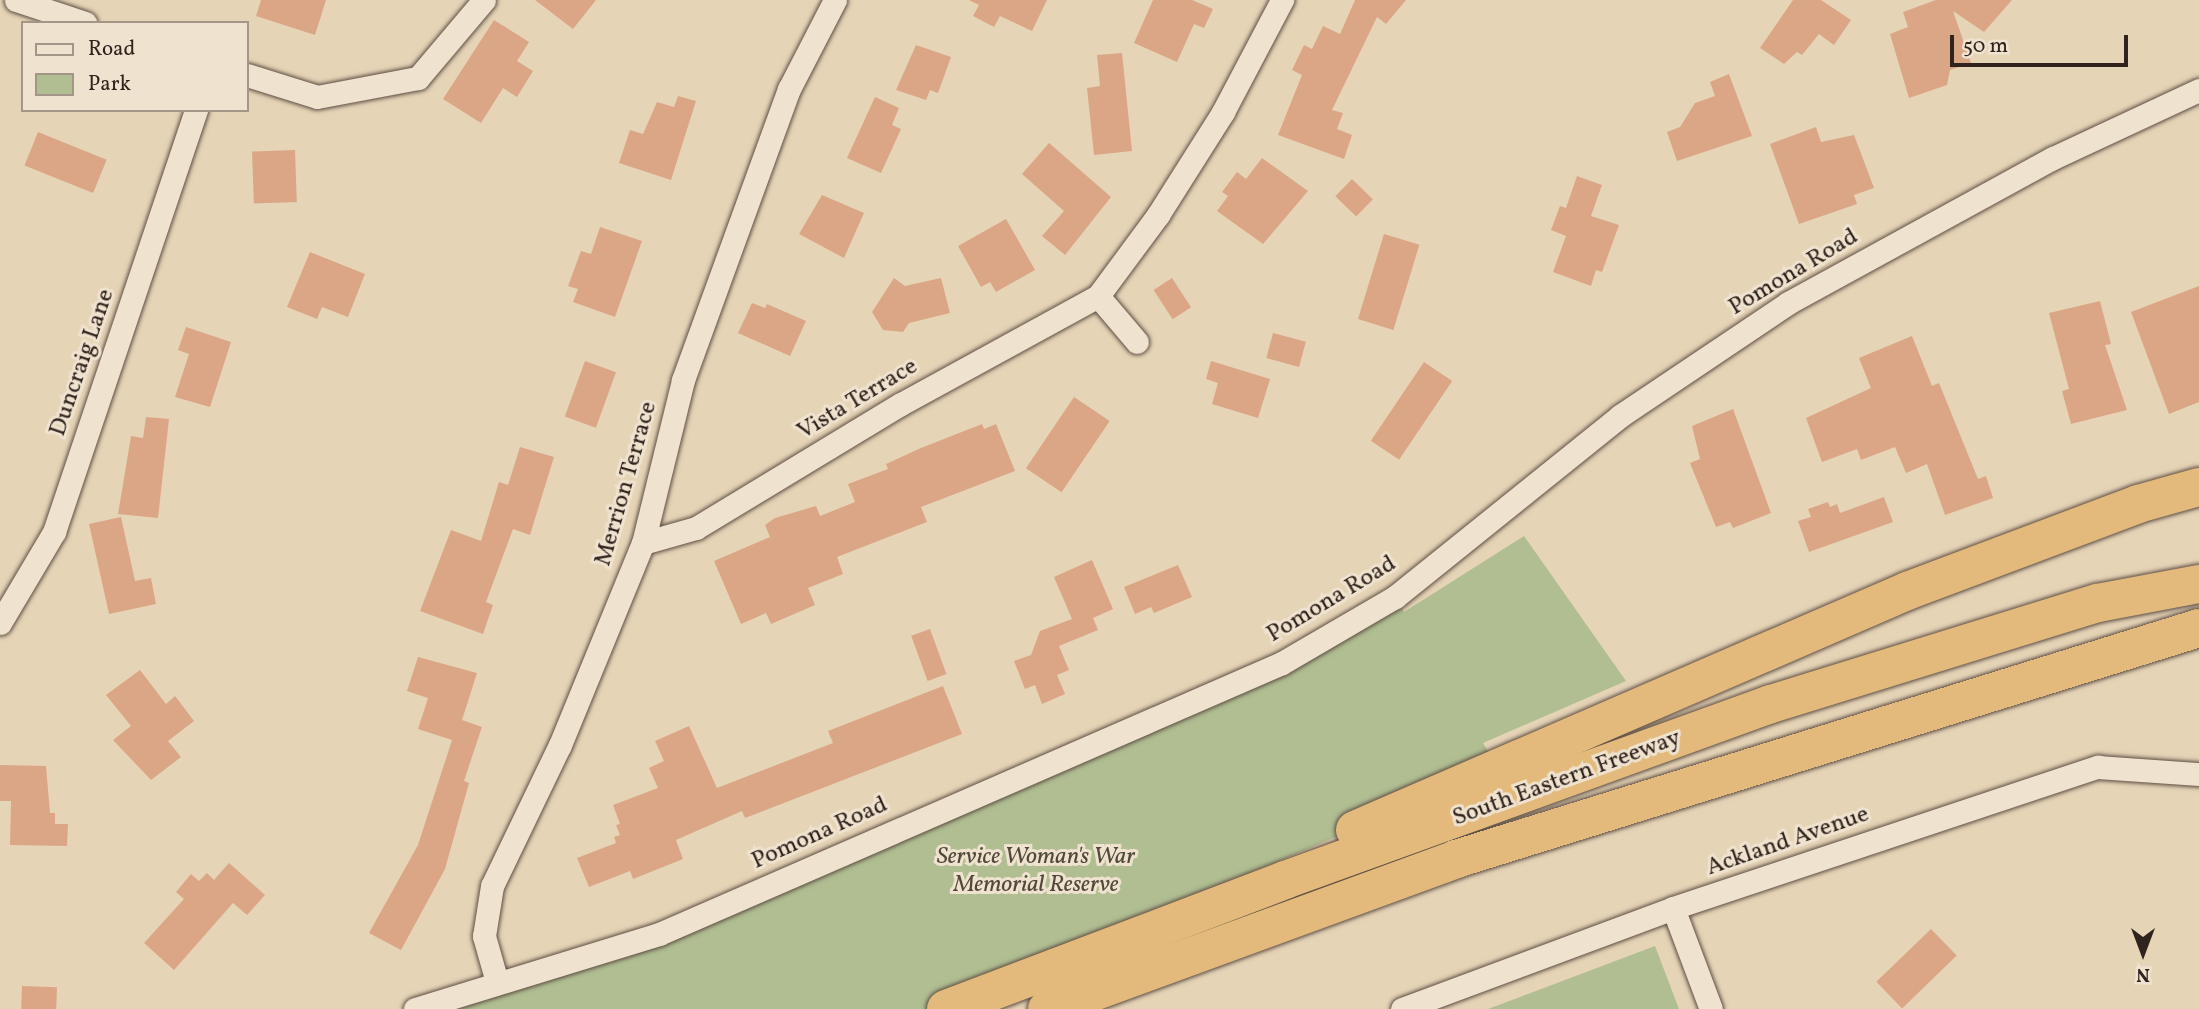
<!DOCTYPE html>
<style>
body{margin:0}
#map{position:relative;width:2199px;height:1009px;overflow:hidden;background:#e6d4b7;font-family:Vollkorn,serif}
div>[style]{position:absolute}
.green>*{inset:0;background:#b0be92}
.building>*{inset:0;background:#dba686;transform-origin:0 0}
.roads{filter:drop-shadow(0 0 2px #5e4e43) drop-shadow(0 0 2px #5e4e43)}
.minor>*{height:23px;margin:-11.5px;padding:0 11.5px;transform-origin:11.5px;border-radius:11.5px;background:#efe3d0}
.motorway>*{height:38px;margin:-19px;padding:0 19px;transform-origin:19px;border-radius:19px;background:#e3ba7c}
span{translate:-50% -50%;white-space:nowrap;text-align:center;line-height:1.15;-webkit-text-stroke:6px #efe3d0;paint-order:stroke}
.street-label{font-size:24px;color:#30221c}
.park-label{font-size:24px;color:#50493a;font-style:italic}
.legend{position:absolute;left:21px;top:21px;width:228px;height:91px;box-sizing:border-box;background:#efe3d0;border:2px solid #a39688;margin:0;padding:9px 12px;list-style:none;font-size:21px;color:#30221c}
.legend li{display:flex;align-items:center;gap:14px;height:35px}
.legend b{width:35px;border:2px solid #a39688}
.north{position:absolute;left:2108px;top:918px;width:70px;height:70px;-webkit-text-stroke:5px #efe3d0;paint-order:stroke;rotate:180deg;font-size:19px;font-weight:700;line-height:28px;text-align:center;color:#30221c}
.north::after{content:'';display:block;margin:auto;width:24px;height:32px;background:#30221c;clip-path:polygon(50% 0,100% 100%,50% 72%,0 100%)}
.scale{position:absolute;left:1950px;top:35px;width:178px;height:32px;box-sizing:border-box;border:4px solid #30221c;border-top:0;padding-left:9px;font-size:21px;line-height:24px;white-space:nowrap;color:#30221c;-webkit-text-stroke:5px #efe3d0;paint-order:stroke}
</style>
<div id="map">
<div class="green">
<i style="clip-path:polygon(1524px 536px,1626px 681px,1483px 743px,1498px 768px,1163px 910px,946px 1009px,427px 1009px,659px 934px,1120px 734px,1395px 597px,1404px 612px)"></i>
<i style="clip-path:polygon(1655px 946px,1679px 1009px,1488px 1009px)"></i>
</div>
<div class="building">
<i style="clip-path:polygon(261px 0,326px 0,315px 35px,256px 16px)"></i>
<i style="clip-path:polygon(535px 0,596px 0,573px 29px)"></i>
<i style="clip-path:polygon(969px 0,1047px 0,1032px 31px,1000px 16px,994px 27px,973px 16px,979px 5px)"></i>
<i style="clip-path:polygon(1153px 0,1192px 0,1213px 9px,1204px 28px,1194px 24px,1177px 62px,1134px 43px)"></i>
<i style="clip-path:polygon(1355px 0,1406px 0,1386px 24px,1377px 17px,1332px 110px,1343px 113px,1337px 129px,1352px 135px,1344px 159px,1278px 135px,1302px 75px,1292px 70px,1304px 45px,1312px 49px,1323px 26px,1340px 34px)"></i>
<i style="clip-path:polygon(1793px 0,1821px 0,1851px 20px,1834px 45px,1819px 34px,1802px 55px,1797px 52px,1784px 64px,1760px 48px)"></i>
<i style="clip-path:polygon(1936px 0,2012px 0,1984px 32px,1953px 11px,1971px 63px,1950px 70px,1947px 85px,1909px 98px,1890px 34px,1908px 27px,1903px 12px)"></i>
<i style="clip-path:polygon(494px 20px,529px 42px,517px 61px,533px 71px,517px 97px,503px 88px,481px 123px,443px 99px)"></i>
<i style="clip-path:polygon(916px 45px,951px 57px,938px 93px,930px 90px,926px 100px,896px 90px)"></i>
<i style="clip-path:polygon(1122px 53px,1132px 151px,1094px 155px,1087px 88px,1100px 86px,1097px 55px)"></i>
<i style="clip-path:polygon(1729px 74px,1752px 136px,1677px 161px,1667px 132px,1680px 127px,1695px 103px,1715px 96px,1710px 82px)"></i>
<i style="clip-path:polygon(678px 96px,696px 101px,671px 180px,619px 163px,630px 130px,643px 134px,657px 102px,674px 107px)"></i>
<i style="clip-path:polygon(875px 97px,899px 108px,892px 125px,901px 129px,881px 173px,847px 158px)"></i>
<i style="clip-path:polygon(1816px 127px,1821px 142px,1854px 135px,1874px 188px,1854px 195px,1857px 204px,1799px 224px,1770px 144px)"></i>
<i style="left:38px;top:132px;width:74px;height:36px;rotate:22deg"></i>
<i style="clip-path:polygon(1049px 143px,1111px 197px,1065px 255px,1042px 236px,1064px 211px,1022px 174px)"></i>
<i style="left:295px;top:150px;width:52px;height:43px;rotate:88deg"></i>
<i style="clip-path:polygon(1262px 158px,1308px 191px,1263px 244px,1217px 211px,1228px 196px,1222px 192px,1237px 172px,1246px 179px)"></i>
<i style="clip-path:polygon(1577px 176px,1602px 185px,1591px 216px,1619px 225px,1602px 272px,1596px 270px,1591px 286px,1553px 272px,1566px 236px,1551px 230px,1560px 206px,1566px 208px)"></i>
<i style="left:1352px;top:179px;width:29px;height:24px;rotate:44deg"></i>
<i style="clip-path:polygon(822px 195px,864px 213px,844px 258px,799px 234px)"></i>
<i style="clip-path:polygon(1006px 219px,1035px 270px,996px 292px,990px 282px,981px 287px,958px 246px)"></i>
<i style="clip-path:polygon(600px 227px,642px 241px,615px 317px,573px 302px,578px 289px,568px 286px,581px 251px,591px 254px)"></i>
<i style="left:1384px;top:234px;width:37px;height:89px;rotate:17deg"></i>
<i style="clip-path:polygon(310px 252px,365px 274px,348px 317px,322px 307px,317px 319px,287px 307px)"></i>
<i style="clip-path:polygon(894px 278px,905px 286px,941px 278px,950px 313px,909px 323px,903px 332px,883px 330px,872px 312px)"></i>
<i style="left:1172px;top:278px;width:35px;height:22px;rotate:57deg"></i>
<i style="clip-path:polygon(2199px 286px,2199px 402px,2169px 414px,2131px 312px)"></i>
<i style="clip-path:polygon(2100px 301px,2111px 344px,2105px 345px,2127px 410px,2071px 424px,2062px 391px,2069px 389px,2049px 313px)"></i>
<i style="clip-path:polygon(752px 303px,765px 308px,767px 304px,806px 321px,790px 356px,738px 333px)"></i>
<i style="clip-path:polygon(186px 327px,231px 342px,210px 407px,175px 397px,189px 354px,178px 350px)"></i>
<i style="left:1273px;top:333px;width:34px;height:26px;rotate:15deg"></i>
<i style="clip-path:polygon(1912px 336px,1932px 386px,1939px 383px,1978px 479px,1986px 476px,1993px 498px,1945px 515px,1927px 464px,1906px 473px,1895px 447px,1861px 460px,1857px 449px,1822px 462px,1806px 418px,1871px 388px,1859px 358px)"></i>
<i style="left:585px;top:361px;width:33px;height:59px;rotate:20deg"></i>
<i style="clip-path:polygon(1211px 361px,1270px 379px,1258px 418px,1212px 404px,1218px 383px,1206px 379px)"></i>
<i style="left:1424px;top:362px;width:34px;height:95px;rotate:34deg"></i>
<i style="left:1074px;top:397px;width:43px;height:86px;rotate:34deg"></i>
<i style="clip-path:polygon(1733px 409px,1771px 513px,1733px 528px,1730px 522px,1716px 527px,1690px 463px,1700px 459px,1692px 426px)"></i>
<i style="clip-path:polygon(146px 417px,169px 419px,158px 518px,118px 514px,131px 436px,143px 438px)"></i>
<i style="clip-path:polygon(982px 424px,984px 429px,996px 424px,1015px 471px,921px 507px,927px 522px,837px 557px,843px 574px,808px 588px,815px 605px,771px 624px,766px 613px,741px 624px,714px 561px,770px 537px,765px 525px,775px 518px,816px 506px,820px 516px,855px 502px,848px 484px,888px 469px,886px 464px,921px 448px)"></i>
<i style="clip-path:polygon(520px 447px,554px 457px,530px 535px,513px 529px,486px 602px,493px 605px,483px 634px,420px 611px,451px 530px,481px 541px,499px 482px,508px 485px)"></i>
<i style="clip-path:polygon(1884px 497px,1893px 522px,1809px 552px,1798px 521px,1811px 517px,1808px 509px,1828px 502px,1830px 507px,1837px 504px,1840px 513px)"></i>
<i style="clip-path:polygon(121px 517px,135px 581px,151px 578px,156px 604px,109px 614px,89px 524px)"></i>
<i style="clip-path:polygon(1092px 560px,1113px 609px,1093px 618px,1098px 630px,1059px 646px,1069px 670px,1057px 675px,1065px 694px,1042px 704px,1035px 685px,1025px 689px,1014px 661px,1031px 655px,1040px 631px,1072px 619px,1054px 577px)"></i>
<i style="clip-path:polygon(1178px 565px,1192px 597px,1154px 613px,1151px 607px,1135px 614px,1124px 587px)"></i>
<i style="left:930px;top:629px;width:48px;height:20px;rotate:70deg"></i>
<i style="clip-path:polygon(418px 657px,477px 673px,462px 720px,482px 727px,464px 781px,469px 783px,445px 869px,401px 950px,369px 933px,418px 845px,452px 740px,418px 729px,428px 698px,407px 691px)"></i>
<i style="clip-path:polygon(140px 670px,166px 704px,175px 696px,194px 721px,168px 741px,181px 757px,151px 780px,113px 740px,131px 726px,106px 695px)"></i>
<i style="clip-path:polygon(943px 686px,962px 734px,745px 818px,742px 811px,676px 840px,683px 859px,633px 879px,630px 871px,589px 887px,577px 858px,616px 843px,614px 837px,620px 835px,616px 825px,620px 824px,613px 805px,658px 788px,649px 768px,664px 761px,655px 741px,689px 726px,717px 788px,833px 743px,828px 731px)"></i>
<i style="clip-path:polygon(0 765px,46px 766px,50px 813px,55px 813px,55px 824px,68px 824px,67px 846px,10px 845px,11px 801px,0 801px)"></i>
<i style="clip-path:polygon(229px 863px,265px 895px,247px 915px,233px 903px,174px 970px,144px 943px,184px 899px,176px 892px,191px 874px,199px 881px,207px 873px,214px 880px)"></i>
<i style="left:1931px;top:929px;width:37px;height:76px;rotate:46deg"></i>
<i style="left:22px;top:986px;width:35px;height:23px;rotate:2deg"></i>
</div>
<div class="roads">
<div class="minor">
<i style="left:16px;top:0;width:73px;rotate:18.4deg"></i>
<i style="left:247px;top:75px;width:73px;rotate:17.4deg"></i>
<i style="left:317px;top:97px;width:103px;rotate:-10.7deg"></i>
<i style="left:418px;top:78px;width:102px;rotate:-49.8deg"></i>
<i style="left:1098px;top:296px;width:60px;rotate:49.7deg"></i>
<i style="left:643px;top:543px;width:55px;rotate:-15.8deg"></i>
<i style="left:696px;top:528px;width:240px;rotate:-31.2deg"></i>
<i style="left:901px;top:404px;width:225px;rotate:-28.7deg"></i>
<i style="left:1098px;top:296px;width:101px;rotate:-53.5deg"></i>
<i style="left:1158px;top:215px;width:122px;rotate:-57.7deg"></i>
<i style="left:1223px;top:112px;width:127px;rotate:-62.2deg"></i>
<i style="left:0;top:623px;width:106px;rotate:-59.3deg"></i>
<i style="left:54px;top:532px;width:445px;rotate:-71.4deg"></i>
<i style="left:1673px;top:908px;width:108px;rotate:69.4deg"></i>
<i style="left:497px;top:982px;width:48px;rotate:-105.8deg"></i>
<i style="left:484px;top:936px;width:51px;rotate:-80.9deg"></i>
<i style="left:492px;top:886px;width:157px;rotate:-64.3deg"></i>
<i style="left:560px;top:745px;width:218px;rotate:-67.7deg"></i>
<i style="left:643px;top:543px;width:168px;rotate:-76.2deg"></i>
<i style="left:683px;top:380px;width:310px;rotate:-70deg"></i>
<i style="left:789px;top:89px;width:100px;rotate:-62.7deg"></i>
<i style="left:415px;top:1009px;width:255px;rotate:-17.1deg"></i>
<i style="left:659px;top:934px;width:679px;rotate:-23.51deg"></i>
<i style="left:1282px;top:663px;width:131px;rotate:-30.3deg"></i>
<i style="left:1395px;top:597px;width:289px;rotate:-38.8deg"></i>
<i style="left:1620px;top:416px;width:202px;rotate:-33.9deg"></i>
<i style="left:1788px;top:303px;width:302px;rotate:-28.7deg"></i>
<i style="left:2053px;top:158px;width:161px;rotate:-25deg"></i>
<i style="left:1402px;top:1009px;width:289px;rotate:-20.4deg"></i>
<i style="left:1673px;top:908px;width:448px;rotate:-18.4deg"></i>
<i style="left:2098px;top:767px;width:101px;rotate:4deg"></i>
</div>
<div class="motorway">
<i style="left:1355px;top:830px;width:602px;rotate:-23.41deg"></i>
<i style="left:1907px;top:591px;width:247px;rotate:-20.6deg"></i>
<i style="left:2138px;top:504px;width:63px;rotate:-15.6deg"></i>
<i style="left:946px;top:1009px;width:363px;rotate:-20.8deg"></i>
<i style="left:1285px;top:880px;width:517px;rotate:-19.91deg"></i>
<i style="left:1771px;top:704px;width:342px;rotate:-17.2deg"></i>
<i style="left:2098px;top:603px;width:103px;rotate:-10.7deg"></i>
<i style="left:1047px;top:1009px;width:436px;rotate:-20.1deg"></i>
<i style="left:1456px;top:859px;width:778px;rotate:-17.27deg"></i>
</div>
</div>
<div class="street-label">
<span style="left:1794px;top:273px;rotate:-31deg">Pomona Road</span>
<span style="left:83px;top:363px;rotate:-71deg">Duncraig Lane</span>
<span style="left:858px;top:400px;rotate:-31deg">Vista Terrace</span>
<span style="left:627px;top:484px;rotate:-74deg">Merrion Terrace</span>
<span style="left:1332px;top:600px;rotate:-31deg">Pomona Road</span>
<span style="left:1567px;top:779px;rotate:-20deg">South Eastern Freeway</span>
<span style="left:820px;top:834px;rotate:-24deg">Pomona Road</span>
<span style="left:1788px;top:842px;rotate:-19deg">Ackland Avenue</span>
</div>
<div class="park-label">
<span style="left:1036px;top:872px">Service Woman's War<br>Memorial Reserve</span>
</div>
<ul class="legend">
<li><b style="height:9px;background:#efe3d0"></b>Road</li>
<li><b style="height:19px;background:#b0be92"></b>Park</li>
</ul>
<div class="north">N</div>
<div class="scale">50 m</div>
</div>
